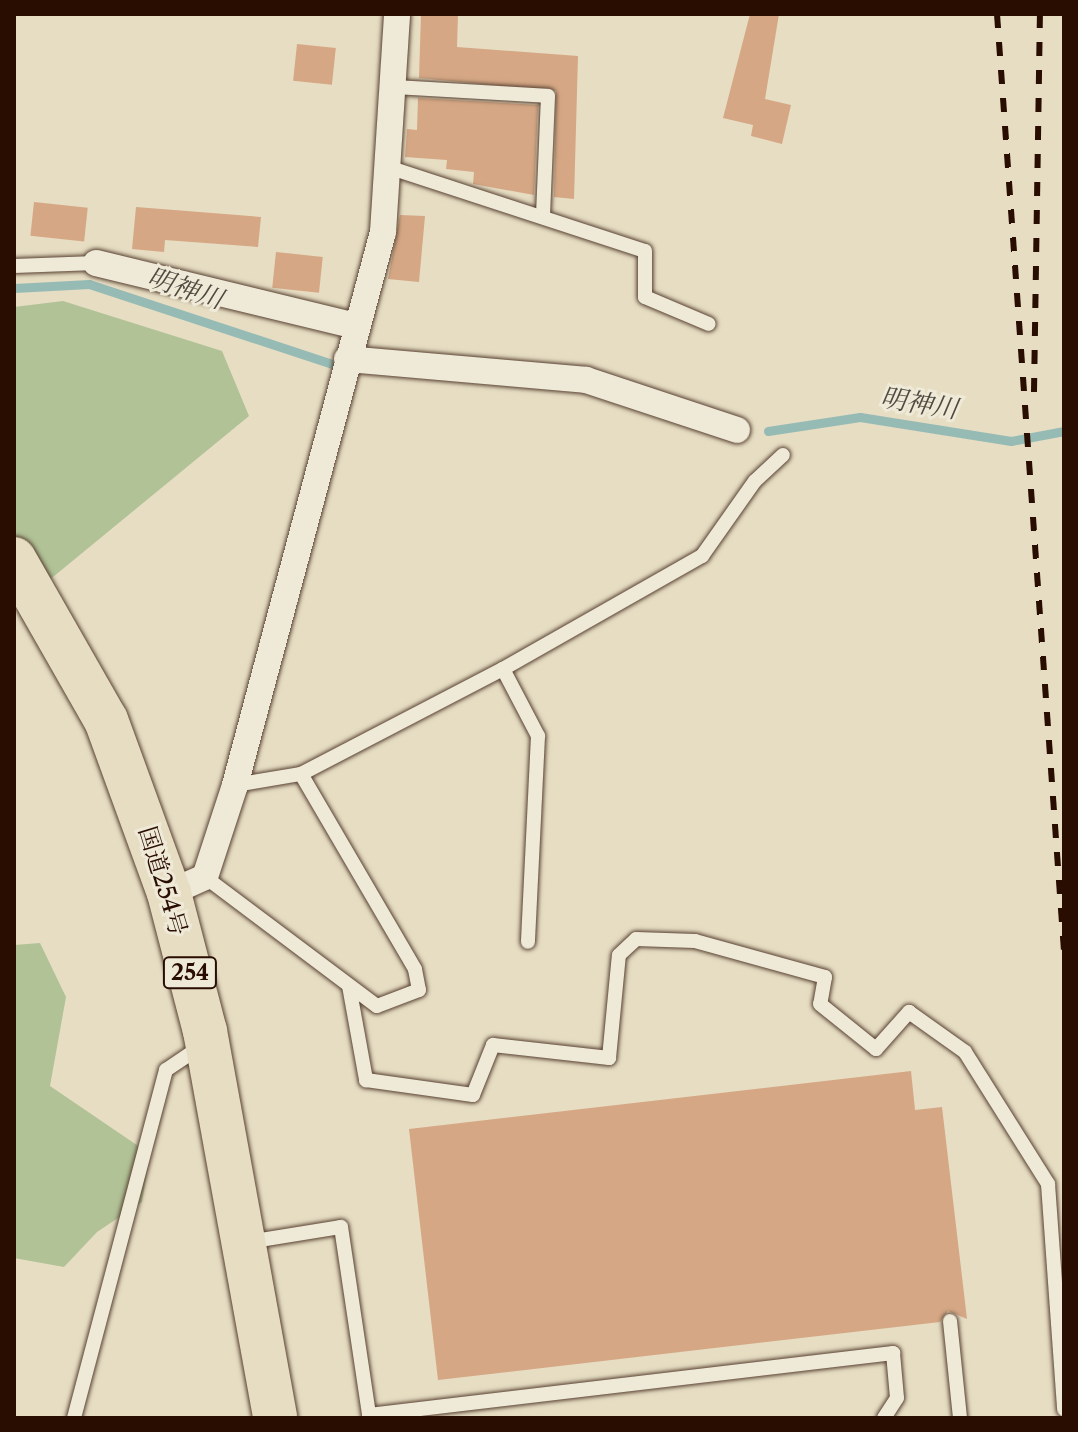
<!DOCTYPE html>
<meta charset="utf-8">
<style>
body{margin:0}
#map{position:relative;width:1078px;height:1432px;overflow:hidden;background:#e6ddc3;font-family:"Libre Caslon Text","Noto Serif JP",serif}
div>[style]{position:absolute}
.green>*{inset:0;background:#b1c297}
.stream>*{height:9px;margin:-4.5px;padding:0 4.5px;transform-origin:4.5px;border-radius:4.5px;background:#96bbb5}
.building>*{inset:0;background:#d5a785;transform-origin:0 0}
.roads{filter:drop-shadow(0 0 2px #584131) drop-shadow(0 0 2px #584131)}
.lane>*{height:14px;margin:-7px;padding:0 7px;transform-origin:7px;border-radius:7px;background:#efe9d8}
.street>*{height:26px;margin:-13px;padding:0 13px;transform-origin:13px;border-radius:13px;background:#efe9d8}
.highway>*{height:44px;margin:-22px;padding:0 22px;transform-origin:22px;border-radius:22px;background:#e6ddc3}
.rail>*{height:6px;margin-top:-3px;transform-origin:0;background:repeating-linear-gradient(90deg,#290d00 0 14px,transparent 0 28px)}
span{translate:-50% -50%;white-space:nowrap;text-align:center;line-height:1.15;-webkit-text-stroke:6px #efe9d8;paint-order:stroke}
.shield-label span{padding:2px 6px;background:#efe9d8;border:2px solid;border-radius:6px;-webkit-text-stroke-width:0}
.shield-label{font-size:22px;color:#290d00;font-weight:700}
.street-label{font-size:24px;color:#290d00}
.water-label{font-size:26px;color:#4f4a3f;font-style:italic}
.frame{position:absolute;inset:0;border:16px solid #290d00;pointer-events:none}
</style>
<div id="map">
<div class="green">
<i style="clip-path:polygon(63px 301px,222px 351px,249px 416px,14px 609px,14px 307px)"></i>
<i style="clip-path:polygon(40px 943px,66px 997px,50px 1086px,150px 1154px,142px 1202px,97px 1232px,64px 1267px,14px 1258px,14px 945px)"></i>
</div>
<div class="stream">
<i style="left:14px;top:288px;width:75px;rotate:-3.1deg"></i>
<i style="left:89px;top:284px;width:260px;rotate:18.2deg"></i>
<i style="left:768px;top:431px;width:93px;rotate:-8.7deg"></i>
<i style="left:860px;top:417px;width:153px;rotate:9deg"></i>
<i style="left:1011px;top:441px;width:54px;rotate:-10.7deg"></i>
</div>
<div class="building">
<i style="clip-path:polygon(421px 14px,458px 14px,457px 47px,578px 56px,574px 199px,554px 197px,556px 91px,419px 78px)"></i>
<i style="clip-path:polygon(750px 14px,779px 14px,765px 99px,791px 105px,782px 144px,751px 136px,753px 125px,723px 118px)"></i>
<i style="left:297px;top:44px;width:39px;height:37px;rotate:6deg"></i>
<i style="clip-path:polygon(418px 98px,538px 105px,534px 195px,473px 184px,474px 172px,446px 169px,447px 160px,405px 157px,407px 129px,417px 130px)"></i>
<i style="left:34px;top:202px;width:54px;height:34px;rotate:6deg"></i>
<i style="clip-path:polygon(136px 207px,261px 217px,258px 247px,165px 240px,164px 252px,132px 249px)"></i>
<i style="clip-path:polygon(400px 215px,425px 216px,419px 282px,388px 279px)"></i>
<i style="left:276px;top:252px;width:47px;height:36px;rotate:6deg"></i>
<i style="clip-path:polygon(911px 1071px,915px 1110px,942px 1107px,967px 1319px,948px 1311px,940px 1322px,438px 1380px,409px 1129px)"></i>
</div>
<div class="roads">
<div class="lane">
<i style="left:393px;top:87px;width:155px;rotate:3.3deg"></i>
<i style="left:548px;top:96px;width:121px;rotate:92.4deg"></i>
<i style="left:388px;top:167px;width:270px;rotate:18.1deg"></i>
<i style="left:645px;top:251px;width:46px;rotate:90deg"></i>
<i style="left:645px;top:297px;width:69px;rotate:22.9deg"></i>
<i style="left:14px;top:266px;width:82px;rotate:-2.1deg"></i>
<i style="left:503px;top:669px;width:229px;rotate:-29.6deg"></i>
<i style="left:702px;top:556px;width:92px;rotate:-54.8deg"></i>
<i style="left:755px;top:481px;width:38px;rotate:-43deg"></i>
<i style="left:235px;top:785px;width:67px;rotate:-9.5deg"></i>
<i style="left:301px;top:774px;width:228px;rotate:-27.5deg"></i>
<i style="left:503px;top:669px;width:76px;rotate:62.4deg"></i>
<i style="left:538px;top:736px;width:206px;rotate:92.8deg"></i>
<i style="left:205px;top:877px;width:215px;rotate:36.9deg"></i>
<i style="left:377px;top:1006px;width:45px;rotate:-20.9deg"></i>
<i style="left:419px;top:990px;width:21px;rotate:-101deg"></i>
<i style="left:415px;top:969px;width:226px;rotate:-120.3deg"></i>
<i style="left:349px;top:986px;width:96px;rotate:79.7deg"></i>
<i style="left:366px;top:1080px;width:108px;rotate:8deg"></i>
<i style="left:473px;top:1095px;width:54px;rotate:-68.2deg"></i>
<i style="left:493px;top:1045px;width:117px;rotate:6.4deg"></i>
<i style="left:609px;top:1058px;width:103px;rotate:-84.5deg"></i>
<i style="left:619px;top:955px;width:23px;rotate:-43deg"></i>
<i style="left:636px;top:939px;width:59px;rotate:1.9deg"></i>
<i style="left:695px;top:941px;width:135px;rotate:15.5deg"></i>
<i style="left:825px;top:977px;width:27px;rotate:100deg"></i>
<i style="left:820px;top:1004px;width:72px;rotate:38.8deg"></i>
<i style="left:876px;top:1049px;width:50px;rotate:-48.3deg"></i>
<i style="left:909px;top:1012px;width:69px;rotate:35.5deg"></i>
<i style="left:965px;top:1052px;width:156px;rotate:57.8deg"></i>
<i style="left:1048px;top:1184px;width:226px;rotate:85.9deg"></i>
<i style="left:248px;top:1242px;width:94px;rotate:-9.2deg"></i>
<i style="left:341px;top:1227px;width:190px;rotate:81.5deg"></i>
<i style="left:369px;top:1415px;width:528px;rotate:-6.75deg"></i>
<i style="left:893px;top:1353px;width:45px;rotate:84.9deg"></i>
<i style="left:897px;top:1398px;width:24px;rotate:123deg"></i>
<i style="left:950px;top:1321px;width:98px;rotate:84.1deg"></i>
<i style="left:74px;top:1418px;width:360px;rotate:-75.2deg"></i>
<i style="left:166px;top:1070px;width:45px;rotate:-34deg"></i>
</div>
<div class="street">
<i style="left:96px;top:263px;width:268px;rotate:13.6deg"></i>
<i style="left:347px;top:359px;width:240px;rotate:5deg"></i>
<i style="left:586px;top:380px;width:159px;rotate:18.3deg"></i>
<i style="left:169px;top:893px;width:39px;rotate:-24deg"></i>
<i style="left:205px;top:877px;width:97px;rotate:-71.9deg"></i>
<i style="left:235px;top:785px;width:572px;rotate:-75.02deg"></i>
<i style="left:383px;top:232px;width:218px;rotate:-86.3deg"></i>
</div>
<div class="highway">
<i style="left:14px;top:559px;width:185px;rotate:60.3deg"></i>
<i style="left:106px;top:720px;width:184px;rotate:70deg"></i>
<i style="left:169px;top:893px;width:143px;rotate:75.4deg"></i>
<i style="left:205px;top:1031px;width:393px;rotate:79.7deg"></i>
</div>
</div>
<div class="rail">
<i style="left:997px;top:14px;width:938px;rotate:85.91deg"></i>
<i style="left:1034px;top:392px;width:378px;rotate:-89.1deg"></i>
</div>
<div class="shield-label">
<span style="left:190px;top:973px">254</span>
</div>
<div class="street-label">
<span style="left:163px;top:881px;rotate:73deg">国道254号</span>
</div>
<div class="water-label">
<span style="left:185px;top:289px;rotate:18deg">明神川</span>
<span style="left:919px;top:404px;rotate:9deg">明神川</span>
</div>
<div class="frame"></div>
</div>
